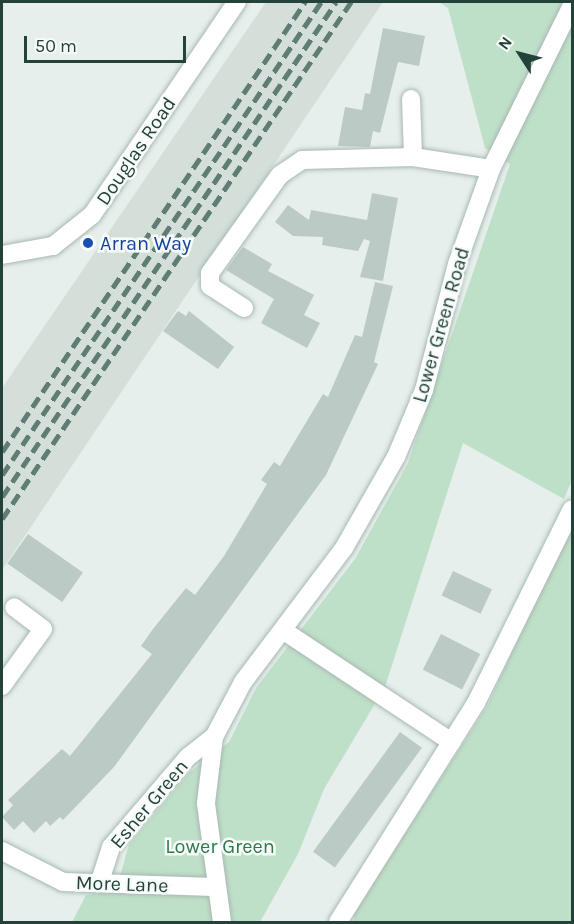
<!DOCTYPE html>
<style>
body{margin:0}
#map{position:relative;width:574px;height:924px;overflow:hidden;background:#e6efeb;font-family:Karla,sans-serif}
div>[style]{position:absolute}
.built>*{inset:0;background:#d4dfda}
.green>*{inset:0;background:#bfe0c8}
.building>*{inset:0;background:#bbcac4;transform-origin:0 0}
.roads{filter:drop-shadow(0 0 2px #a8b8b2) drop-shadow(0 0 2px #a8b8b2)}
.minor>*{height:18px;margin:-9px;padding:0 9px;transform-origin:9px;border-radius:9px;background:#fff}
.rail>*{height:4.5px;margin-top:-2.25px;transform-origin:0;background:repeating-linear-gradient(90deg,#5f7d75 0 12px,transparent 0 18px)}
.dots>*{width:16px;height:16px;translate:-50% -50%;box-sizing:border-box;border:3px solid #f7fbf9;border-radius:50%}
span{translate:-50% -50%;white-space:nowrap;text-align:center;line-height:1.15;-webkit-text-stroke:5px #f7fbf9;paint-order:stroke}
.street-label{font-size:20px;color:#24423a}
.transit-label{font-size:20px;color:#164399}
.left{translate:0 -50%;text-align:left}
.park-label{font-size:20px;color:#2d7a4b}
.frame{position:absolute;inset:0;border:3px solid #24423a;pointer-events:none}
.north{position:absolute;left:490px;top:24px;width:60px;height:60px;-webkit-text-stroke:4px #f7fbf9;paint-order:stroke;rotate:306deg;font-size:16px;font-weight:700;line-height:24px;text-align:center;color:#24423a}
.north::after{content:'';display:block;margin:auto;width:21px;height:27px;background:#24423a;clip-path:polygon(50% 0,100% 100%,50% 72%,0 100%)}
.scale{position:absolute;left:24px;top:36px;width:162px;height:27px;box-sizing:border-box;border:3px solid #24423a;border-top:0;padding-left:8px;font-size:18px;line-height:21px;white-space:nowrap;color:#24423a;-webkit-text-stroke:4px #f7fbf9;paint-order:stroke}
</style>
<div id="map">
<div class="built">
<i style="clip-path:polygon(266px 2px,383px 2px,2px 570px,2px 388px)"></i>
</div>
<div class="green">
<i style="clip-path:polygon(439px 2px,572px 2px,572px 480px,564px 499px,463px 443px,385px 687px,324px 789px,298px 854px,260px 922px,72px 922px,86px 895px,116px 891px,129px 844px,190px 772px,229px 742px,256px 688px,355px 559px,408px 463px,510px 164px,485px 148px,448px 8px)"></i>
<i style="clip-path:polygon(572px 521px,572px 922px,354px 922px,354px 913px,488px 705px)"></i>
</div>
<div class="building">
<i style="clip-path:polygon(383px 28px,425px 36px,419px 66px,398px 62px,380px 133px,373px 131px,370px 147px,338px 146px,345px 107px,362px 110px,365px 93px,370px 94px)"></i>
<i style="clip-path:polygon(372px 193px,398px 198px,383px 281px,360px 277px,370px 241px,364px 239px,358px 251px,322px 245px,323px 237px,293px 236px,275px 222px,288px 205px,309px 220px,311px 210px,367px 220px)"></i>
<i style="clip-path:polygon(243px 247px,272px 264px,268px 271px,314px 295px,304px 315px,320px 323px,307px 348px,261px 323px,274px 299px,226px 270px)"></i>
<i style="clip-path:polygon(375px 282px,393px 286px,374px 362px,378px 364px,326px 475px,114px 767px,63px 820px,60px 817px,50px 826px,46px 821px,34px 833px,23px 821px,14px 830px,2px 817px,13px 805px,8px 800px,62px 749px,70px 756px,152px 654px,141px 646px,153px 629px,186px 588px,195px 595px,224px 556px,267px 484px,261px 480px,274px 462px,280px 466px,323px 394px,328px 397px,355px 335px,362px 337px)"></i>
<i style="clip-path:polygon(178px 311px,186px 316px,189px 311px,234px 347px,218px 369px,163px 331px)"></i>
<i style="left:28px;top:534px;width:67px;height:36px;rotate:35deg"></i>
<i style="left:453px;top:571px;width:43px;height:27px;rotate:25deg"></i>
<i style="left:441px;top:634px;width:44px;height:40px;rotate:27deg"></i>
<i style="left:400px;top:732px;width:27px;height:148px;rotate:36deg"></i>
</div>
<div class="roads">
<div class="minor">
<i style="left:411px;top:99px;width:58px;rotate:88deg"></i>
<i style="left:2px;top:255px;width:52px;rotate:-10deg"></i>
<i style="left:53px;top:246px;width:50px;rotate:-38.5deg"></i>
<i style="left:92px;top:215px;width:258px;rotate:-55.8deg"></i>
<i style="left:244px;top:308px;width:40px;rotate:-147.1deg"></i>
<i style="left:210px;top:286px;width:13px;rotate:-90deg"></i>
<i style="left:210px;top:273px;width:120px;rotate:-54.5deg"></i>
<i style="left:280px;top:175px;width:27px;rotate:-34deg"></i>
<i style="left:302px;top:160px;width:111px;rotate:-1.5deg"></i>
<i style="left:413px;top:157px;width:79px;rotate:8.7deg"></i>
<i style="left:284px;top:631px;width:201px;rotate:33.5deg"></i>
<i style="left:2px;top:686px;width:70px;rotate:-54.3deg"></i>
<i style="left:43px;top:629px;width:36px;rotate:-143deg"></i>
<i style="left:2px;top:851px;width:68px;rotate:26.9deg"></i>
<i style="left:63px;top:882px;width:151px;rotate:1.9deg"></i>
<i style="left:100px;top:881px;width:36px;rotate:-72deg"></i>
<i style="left:111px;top:847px;width:118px;rotate:-49.5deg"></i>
<i style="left:188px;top:757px;width:33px;rotate:-38deg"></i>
<i style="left:222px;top:922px;width:120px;rotate:-97.7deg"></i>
<i style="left:206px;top:803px;width:66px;rotate:-83.1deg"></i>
<i style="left:214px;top:737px;width:62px;rotate:-62.2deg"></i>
<i style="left:243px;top:682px;width:168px;rotate:-53deg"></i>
<i style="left:344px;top:548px;width:105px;rotate:-60.3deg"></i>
<i style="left:396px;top:457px;width:73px;rotate:-67.3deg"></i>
<i style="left:424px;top:390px;width:130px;rotate:-75.3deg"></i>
<i style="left:457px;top:264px;width:101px;rotate:-70.3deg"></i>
<i style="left:491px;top:169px;width:183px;rotate:-63.7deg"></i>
<i style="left:338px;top:922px;width:259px;rotate:-57.8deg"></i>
<i style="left:476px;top:703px;width:216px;rotate:-63.7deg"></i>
</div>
</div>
<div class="rail">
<i style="left:2px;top:452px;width:543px;rotate:-56.05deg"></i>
<i style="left:2px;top:475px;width:571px;rotate:-56deg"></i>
<i style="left:2px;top:497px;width:597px;rotate:-55.99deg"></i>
<i style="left:2px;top:519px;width:624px;rotate:-55.98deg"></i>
</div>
<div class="dots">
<i style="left:88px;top:243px;background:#1a4fb4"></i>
</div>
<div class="street-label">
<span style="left:136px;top:151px;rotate:-56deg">Douglas Road</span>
<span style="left:441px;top:325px;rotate:-74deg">Lower Green Road</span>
<span style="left:149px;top:804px;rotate:-50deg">Esher Green</span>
<span style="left:122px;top:884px;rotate:2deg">More Lane</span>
</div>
<div class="transit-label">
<span class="left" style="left:100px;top:243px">Arran Way</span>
</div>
<div class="park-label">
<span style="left:220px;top:846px">Lower Green</span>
</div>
<div class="frame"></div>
<div class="north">N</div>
<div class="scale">50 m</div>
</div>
